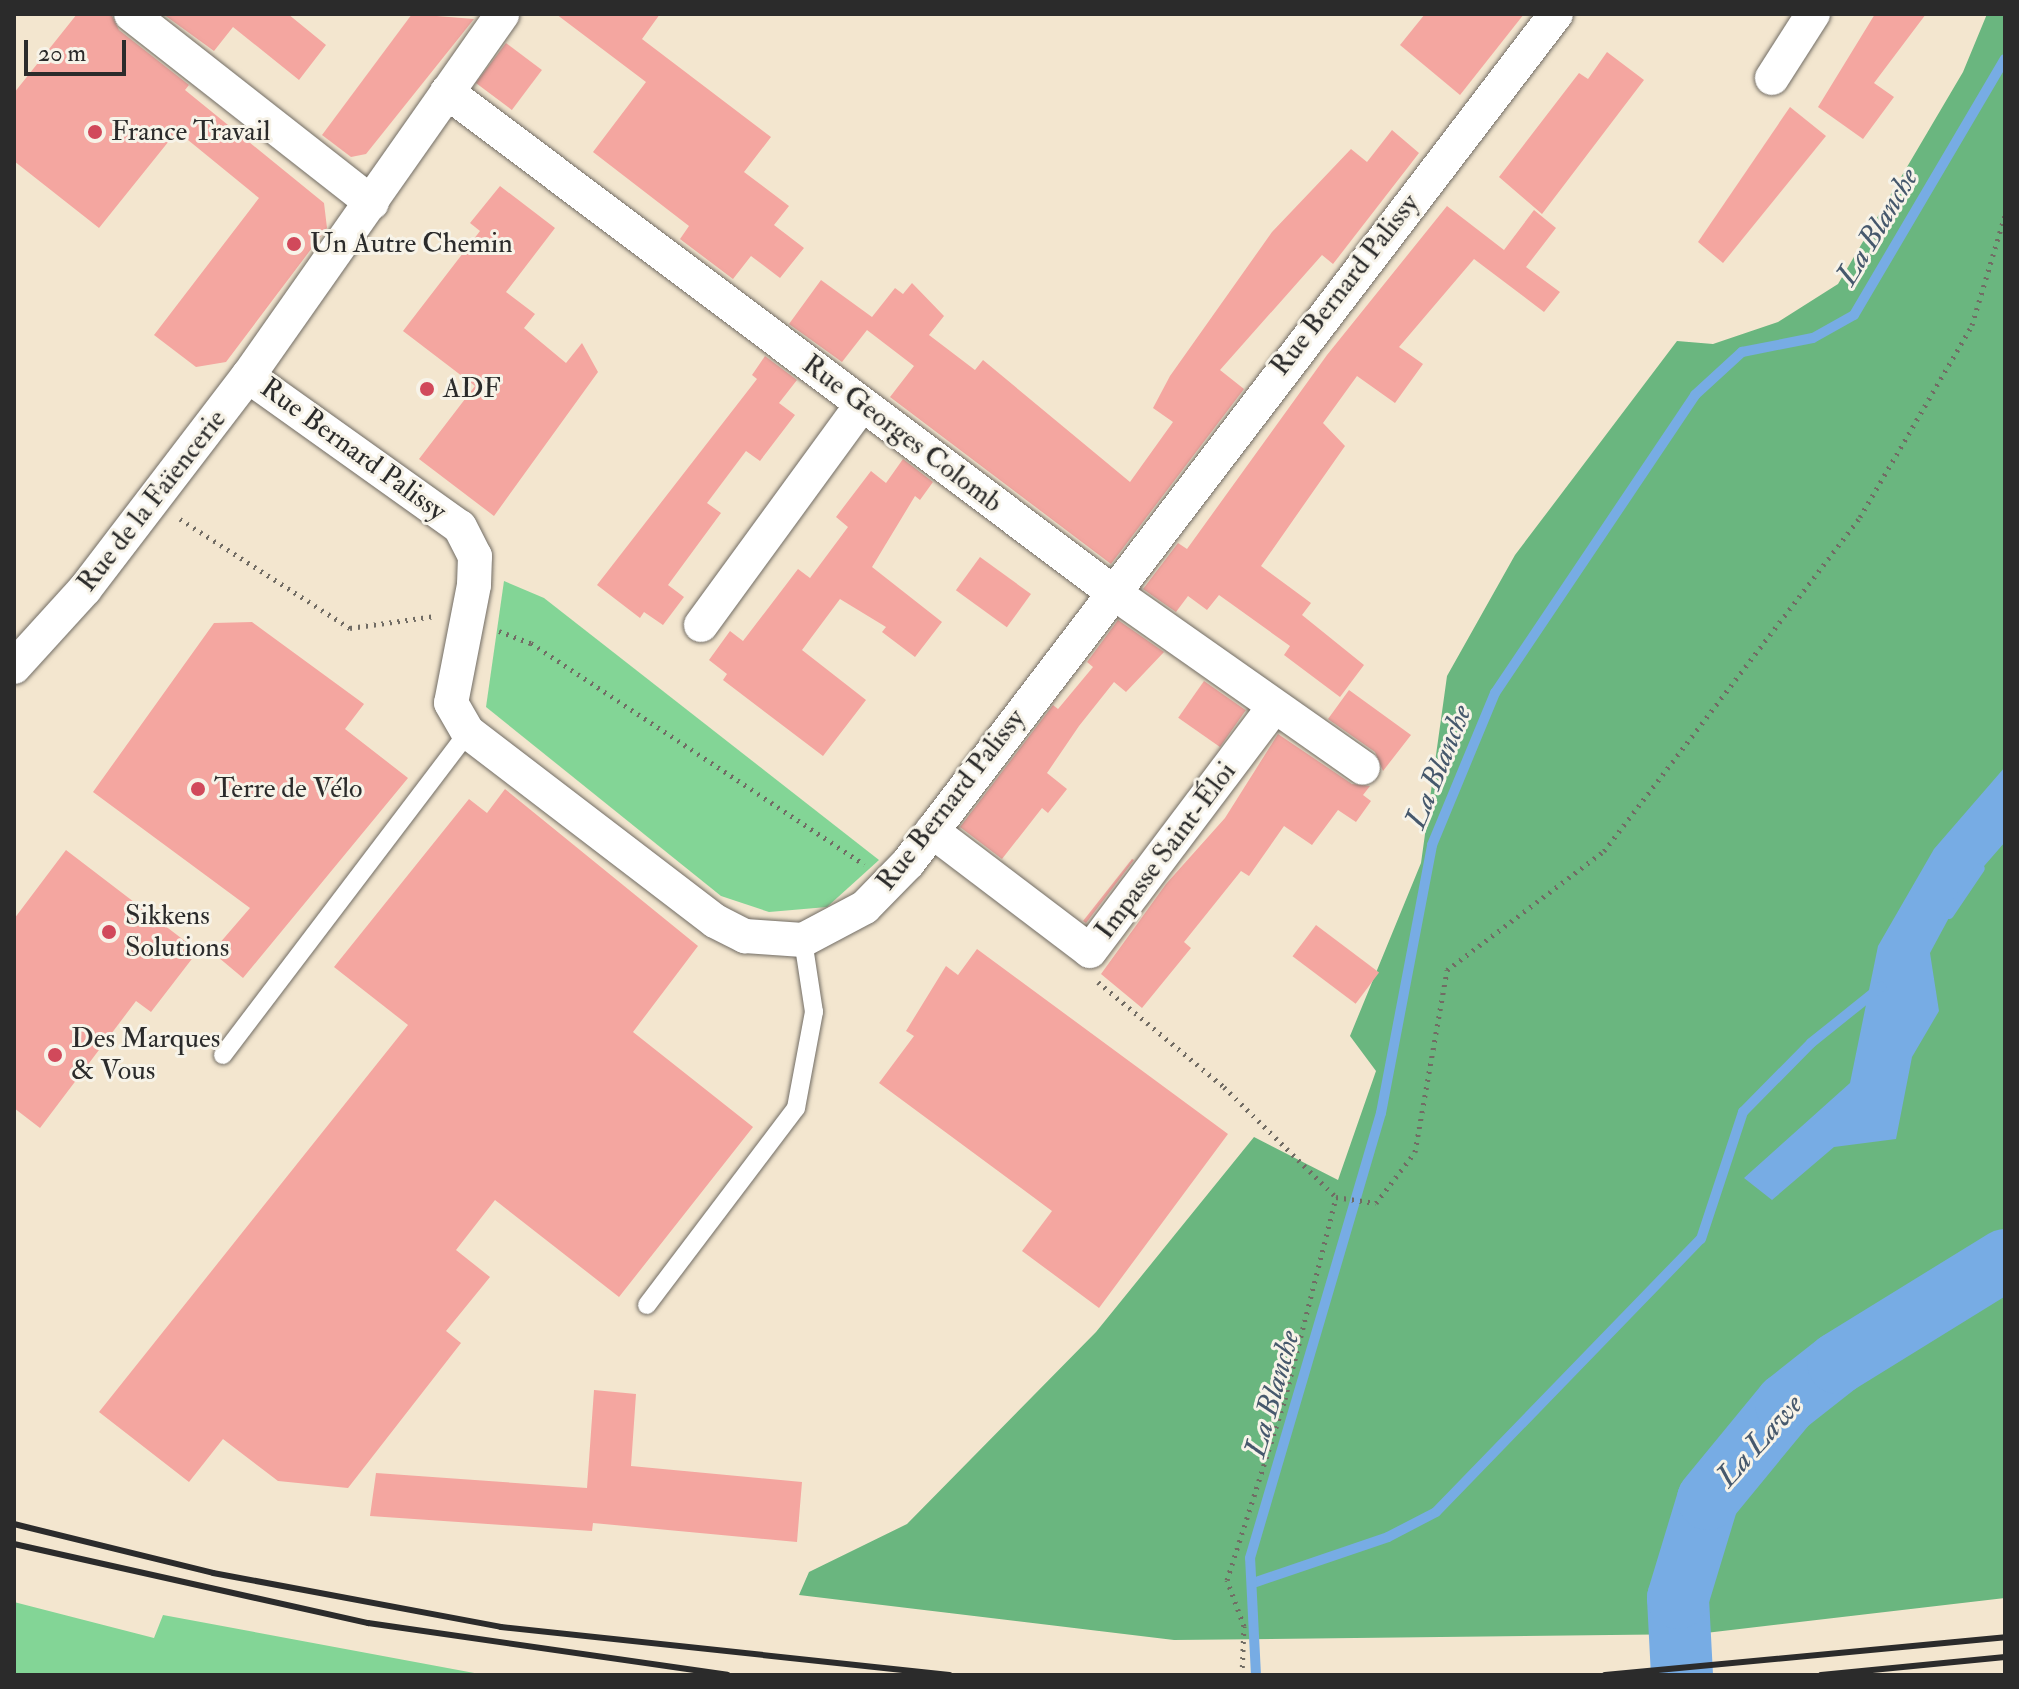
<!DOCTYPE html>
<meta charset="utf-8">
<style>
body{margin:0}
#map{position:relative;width:2019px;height:1689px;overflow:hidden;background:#f3e6cf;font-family:"IM FELL Double Pica",serif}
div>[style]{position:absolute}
.green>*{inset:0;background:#83d596}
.forest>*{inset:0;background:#6ab67f}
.water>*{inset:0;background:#77ace4}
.stream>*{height:10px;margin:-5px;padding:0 5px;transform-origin:5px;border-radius:5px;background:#77ace4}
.river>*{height:62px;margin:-31px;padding:0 31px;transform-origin:31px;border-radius:31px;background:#77ace4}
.building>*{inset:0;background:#f4a6a0;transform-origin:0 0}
.path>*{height:5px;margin-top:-2.5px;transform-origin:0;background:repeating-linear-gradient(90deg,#716c64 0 2px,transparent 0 8px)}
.roads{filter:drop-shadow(0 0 2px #716c64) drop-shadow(0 0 2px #716c64)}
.service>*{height:18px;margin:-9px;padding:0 9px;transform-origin:9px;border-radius:9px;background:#fff}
.minor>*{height:34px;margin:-17px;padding:0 17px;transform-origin:17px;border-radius:17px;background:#fff}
.rail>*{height:6px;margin:-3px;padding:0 3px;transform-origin:3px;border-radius:3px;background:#2b2b2b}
.dots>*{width:22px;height:22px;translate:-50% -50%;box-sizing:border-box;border:4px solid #f7f3e8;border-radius:50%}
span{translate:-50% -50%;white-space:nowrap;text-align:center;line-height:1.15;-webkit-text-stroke:6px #f7f3e8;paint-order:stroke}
.poi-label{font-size:28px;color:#2b2b2b}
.left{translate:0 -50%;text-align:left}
.street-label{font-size:28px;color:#2b2b2b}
.water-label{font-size:30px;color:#46586c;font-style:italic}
.frame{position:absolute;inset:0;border:16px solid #2b2b2b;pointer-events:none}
.scale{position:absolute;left:24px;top:40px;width:102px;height:36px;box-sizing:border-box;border:4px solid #2b2b2b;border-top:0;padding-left:10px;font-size:24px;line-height:28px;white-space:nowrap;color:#2b2b2b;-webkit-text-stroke:6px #f7f3e8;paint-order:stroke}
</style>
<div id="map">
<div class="green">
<i style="clip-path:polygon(504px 581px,544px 598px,879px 860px,827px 907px,769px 912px,721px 896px,486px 707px)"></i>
<i style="clip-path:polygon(14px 1602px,154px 1638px,163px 1615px,485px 1675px,14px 1675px)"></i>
</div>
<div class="forest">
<i style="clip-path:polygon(1987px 14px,2005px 14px,2005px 1598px,1697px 1634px,1174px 1640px,799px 1595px,809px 1572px,907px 1524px,1096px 1332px,1254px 1137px,1338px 1180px,1376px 1071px,1350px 1036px,1421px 863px,1447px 676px,1515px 555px,1677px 341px,1713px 344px,1778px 322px,1838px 284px,1963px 72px)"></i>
</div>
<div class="water">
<i style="clip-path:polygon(2005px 767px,2005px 842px,1965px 888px,1930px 953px,1939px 1011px,1912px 1057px,1896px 1139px,1834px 1147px,1772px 1200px,1744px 1178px,1850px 1083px,1878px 946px,1934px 849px)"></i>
</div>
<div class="stream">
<i style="left:1949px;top:914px;width:55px;rotate:-56deg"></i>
<i style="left:1256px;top:1582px;width:139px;rotate:-18.8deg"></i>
<i style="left:1388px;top:1537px;width:54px;rotate:-27.5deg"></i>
<i style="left:1436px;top:1512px;width:380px;rotate:-45.9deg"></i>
<i style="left:1701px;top:1239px;width:134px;rotate:-71.7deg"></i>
<i style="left:1743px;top:1112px;width:97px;rotate:-45.4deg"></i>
<i style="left:1811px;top:1043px;width:90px;rotate:-38.7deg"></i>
<i style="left:1256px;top:1675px;width:117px;rotate:-92.9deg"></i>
<i style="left:1250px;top:1558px;width:464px;rotate:-73.6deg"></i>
<i style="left:1381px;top:1113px;width:273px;rotate:-79.2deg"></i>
<i style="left:1432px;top:845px;width:165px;rotate:-67.5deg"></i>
<i style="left:1495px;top:693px;width:359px;rotate:-56.1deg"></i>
<i style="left:1695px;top:395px;width:64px;rotate:-42.5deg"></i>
<i style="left:1742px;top:352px;width:72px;rotate:-11.2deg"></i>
<i style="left:1813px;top:338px;width:47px;rotate:-29.3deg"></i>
<i style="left:1854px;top:315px;width:297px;rotate:-59.5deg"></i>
</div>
<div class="river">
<i style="left:1682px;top:1675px;width:77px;rotate:-93deg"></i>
<i style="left:1678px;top:1598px;width:103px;rotate:-73.1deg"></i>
<i style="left:1708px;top:1499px;width:123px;rotate:-50.6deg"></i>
<i style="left:1786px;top:1404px;width:66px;rotate:-38.3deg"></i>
<i style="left:1838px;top:1363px;width:196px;rotate:-31.7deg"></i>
</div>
<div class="building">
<i style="clip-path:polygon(77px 14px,111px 14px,119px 30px,189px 85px,185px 90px,324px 203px,327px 228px,226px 362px,196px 367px,154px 335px,259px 198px,177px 131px,99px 228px,14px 161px,14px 93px)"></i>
<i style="clip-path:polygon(163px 14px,288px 14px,326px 45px,299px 80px,233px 27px,214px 51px)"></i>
<i style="clip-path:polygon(412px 14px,474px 19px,366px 154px,351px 157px,322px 135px)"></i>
<i style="clip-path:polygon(556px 14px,660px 14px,642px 39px,771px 137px,744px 172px,789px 206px,774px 225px,804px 248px,780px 278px,751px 256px,733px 279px,680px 239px,689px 226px,593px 152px,646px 82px)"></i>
<i style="clip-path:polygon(1425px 14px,1524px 14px,1460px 95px,1400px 45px)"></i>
<i style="clip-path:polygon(1875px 14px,1926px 14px,1874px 83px,1894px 97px,1863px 139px,1818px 107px)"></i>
<i style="left:506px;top:43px;width:45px;height:50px;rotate:37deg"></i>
<i style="clip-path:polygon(1607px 52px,1644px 80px,1542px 214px,1499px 177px,1579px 73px,1588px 79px)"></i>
<i style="clip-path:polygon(1790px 107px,1826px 136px,1723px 263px,1698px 242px)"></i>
<i style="clip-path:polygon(1392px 130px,1419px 153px,1333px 264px,1322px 255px,1220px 370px,1244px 389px,1111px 564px,890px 397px,914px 366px,867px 330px,842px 362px,789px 324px,821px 280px,872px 317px,895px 288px,903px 294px,912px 283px,944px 316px,929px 335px,975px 370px,983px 360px,1130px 482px,1173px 422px,1153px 408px,1170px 376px,1272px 232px,1351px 149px,1367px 162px)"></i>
<i style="clip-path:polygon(500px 186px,555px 228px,506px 292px,535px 314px,524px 328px,566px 363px,582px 343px,598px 372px,494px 516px,419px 459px,475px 386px,403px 331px,480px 231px,470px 223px)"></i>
<i style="clip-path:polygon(1447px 206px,1504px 250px,1534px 210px,1556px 228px,1526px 267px,1560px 292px,1544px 312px,1474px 259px,1399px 347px,1423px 364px,1395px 403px,1357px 376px,1323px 423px,1345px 446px,1261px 566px,1311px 603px,1302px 615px,1364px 665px,1340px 697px,1284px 655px,1290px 646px,1219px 595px,1207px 610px,1188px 596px,1176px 612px,1143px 589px,1178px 543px,1187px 549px,1327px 355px)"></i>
<i style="clip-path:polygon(765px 356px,797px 380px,779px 403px,795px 415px,760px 461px,746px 451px,707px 503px,721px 513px,668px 585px,684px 597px,663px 625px,644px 612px,640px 618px,597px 585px,757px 379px,752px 375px)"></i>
<i style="clip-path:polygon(903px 459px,933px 482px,920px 500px,915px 496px,872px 567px,942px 622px,915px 657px,882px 632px,886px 627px,840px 599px,802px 650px,866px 700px,823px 756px,723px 680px,727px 674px,709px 660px,730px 631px,743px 641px,798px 569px,810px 578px,848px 527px,836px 517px,871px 471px,886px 483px)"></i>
<i style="left:980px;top:557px;width:63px;height:41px;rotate:36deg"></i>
<i style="clip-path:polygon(1118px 620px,1164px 652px,1126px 692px,1114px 682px,1079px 726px,1047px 773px,1067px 789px,1048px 813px,1042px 808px,1002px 859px,960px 827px,1053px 705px,1058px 709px,1093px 667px,1087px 662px)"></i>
<i style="clip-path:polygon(252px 622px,364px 704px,345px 729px,408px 778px,243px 978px,212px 952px,250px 908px,93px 792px,214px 623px)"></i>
<i style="left:1204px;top:681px;width:51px;height:45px;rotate:35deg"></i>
<i style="clip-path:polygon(1349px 690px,1411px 735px,1383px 771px,1375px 752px,1328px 719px)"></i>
<i style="clip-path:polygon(1278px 734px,1352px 784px,1370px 786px,1363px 795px,1371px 801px,1356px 822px,1338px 810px,1312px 845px,1284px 826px,1249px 876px,1241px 871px,1184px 942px,1191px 948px,1142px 1008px,1101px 974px,1166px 884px,1225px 818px)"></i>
<i style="clip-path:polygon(505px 789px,698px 946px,633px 1032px,753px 1127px,619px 1297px,495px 1200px,456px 1250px,490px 1277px,446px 1331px,461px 1343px,348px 1488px,278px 1481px,223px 1439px,189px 1482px,99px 1412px,408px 1025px,334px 967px,469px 799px,487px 813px)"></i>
<i style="clip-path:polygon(66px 850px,198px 951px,151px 1012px,136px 1001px,40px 1128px,14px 1108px,14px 919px)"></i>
<i style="clip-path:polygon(1132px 859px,1134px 860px,1086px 923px,1083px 921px)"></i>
<i style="left:1316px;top:925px;width:79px;height:39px;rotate:37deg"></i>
<i style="clip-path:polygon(977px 949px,1228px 1134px,1099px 1308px,1022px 1251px,1052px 1211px,879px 1083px,914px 1036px,906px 1031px,946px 966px,958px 975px)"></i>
<i style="clip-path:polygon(594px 1390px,636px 1394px,631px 1466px,802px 1482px,797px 1542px,593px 1523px,592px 1531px,370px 1516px,376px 1473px,587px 1488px)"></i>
</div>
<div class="path">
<i style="left:180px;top:519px;width:202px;rotate:32.7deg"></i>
<i style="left:350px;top:628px;width:86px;rotate:-8deg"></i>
<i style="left:499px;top:631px;width:34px;rotate:21deg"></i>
<i style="left:531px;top:643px;width:400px;rotate:33.6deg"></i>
<i style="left:1098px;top:982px;width:164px;rotate:39.8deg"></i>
<i style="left:1224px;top:1087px;width:157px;rotate:44.5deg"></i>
<i style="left:1336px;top:1197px;width:40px;rotate:8.5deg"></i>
<i style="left:1376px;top:1203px;width:64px;rotate:-52.6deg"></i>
<i style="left:1415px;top:1152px;width:185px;rotate:-80deg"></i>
<i style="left:1447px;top:970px;width:197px;rotate:-37.2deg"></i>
<i style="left:1604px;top:851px;width:421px;rotate:-52.5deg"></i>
<i style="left:1860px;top:517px;width:222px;rotate:-59.7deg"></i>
<i style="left:1972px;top:325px;width:115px;rotate:-73.3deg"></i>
<i style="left:1242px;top:1675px;width:49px;rotate:-87.7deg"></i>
<i style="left:1244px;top:1626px;width:49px;rotate:-110.3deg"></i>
<i style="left:1227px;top:1580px;width:190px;rotate:-72.2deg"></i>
<i style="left:1285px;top:1399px;width:208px;rotate:-75.8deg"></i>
</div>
<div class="roads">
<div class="service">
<i style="left:223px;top:1055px;width:405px;rotate:-52.8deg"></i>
<i style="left:647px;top:1305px;width:247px;rotate:-52.9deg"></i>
<i style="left:796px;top:1108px;width:98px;rotate:-79.4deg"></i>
<i style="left:814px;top:1012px;width:73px;rotate:-98.7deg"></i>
</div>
<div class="minor">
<i style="left:131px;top:14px;width:306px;rotate:38.1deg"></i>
<i style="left:1772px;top:78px;width:76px;rotate:-57.4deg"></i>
<i style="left:447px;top:92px;width:829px;rotate:36.91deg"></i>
<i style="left:1110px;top:590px;width:309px;rotate:35.1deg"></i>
<i style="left:248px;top:376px;width:260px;rotate:35.5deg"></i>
<i style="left:460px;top:527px;width:33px;rotate:63deg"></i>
<i style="left:475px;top:556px;width:29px;rotate:92deg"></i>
<i style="left:474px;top:585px;width:120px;rotate:101deg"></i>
<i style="left:451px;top:703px;width:34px;rotate:60deg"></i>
<i style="left:468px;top:732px;width:311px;rotate:37.4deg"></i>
<i style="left:715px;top:921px;width:34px;rotate:27deg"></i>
<i style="left:745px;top:936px;width:58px;rotate:3.9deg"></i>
<i style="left:803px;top:940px;width:70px;rotate:-28deg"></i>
<i style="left:865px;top:907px;width:62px;rotate:-45.7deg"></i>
<i style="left:908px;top:863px;width:1068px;rotate:-52.65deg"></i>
<i style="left:701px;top:625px;width:273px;rotate:-53.9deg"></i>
<i style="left:14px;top:667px;width:105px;rotate:-47.7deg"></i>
<i style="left:85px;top:589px;width:268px;rotate:-52.6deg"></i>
<i style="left:248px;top:376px;width:442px;rotate:-54.9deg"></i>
<i style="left:932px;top:831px;width:198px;rotate:37.2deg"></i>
<i style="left:1090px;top:951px;width:306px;rotate:-53deg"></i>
</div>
</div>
<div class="rail">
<i style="left:14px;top:1524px;width:205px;rotate:13.8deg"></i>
<i style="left:213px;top:1573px;width:293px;rotate:10.6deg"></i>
<i style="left:501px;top:1627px;width:451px;rotate:6.1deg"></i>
<i style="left:14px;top:1544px;width:363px;rotate:12.6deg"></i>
<i style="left:368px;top:1623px;width:363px;rotate:8.2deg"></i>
<i style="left:1605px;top:1675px;width:402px;rotate:-5.4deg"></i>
<i style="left:1821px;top:1675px;width:185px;rotate:-5.6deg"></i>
</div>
<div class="dots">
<i style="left:95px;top:132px;background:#d1495b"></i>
<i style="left:294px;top:244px;background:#d1495b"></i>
<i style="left:427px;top:389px;background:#d1495b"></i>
<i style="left:198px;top:789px;background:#d1495b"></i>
<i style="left:109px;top:932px;background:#d1495b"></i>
<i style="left:55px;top:1055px;background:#d1495b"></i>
</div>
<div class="poi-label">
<span class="left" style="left:111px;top:132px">France Travail</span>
<span class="left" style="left:310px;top:244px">Un Autre Chemin</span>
<span class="left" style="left:443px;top:389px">ADF</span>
<span class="left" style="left:214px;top:789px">Terre de Vélo</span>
<span class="left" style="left:125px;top:932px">Sikkens<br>Solutions</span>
<span class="left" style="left:71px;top:1055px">Des Marques<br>&amp; Vous</span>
</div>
<div class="street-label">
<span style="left:1345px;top:285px;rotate:-52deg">Rue Bernard Palissy</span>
<span style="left:902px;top:434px;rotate:37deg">Rue Georges Colomb</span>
<span style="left:353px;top:450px;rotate:36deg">Rue Bernard Palissy</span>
<span style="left:152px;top:501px;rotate:-52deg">Rue de la Faïencerie</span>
<span style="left:951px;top:800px;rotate:-52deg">Rue Bernard Palissy</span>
<span style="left:1166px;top:851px;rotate:-53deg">Impasse Saint-Éloi</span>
</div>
<div class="water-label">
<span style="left:1878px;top:227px;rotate:-59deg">La Blanche</span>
<span style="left:1439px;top:767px;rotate:-68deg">La Blanche</span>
<span style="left:1273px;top:1394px;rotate:-74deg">La Blanche</span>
<span style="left:1760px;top:1441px;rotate:-48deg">La Lawe</span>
</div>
<div class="frame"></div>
<div class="scale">20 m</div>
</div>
